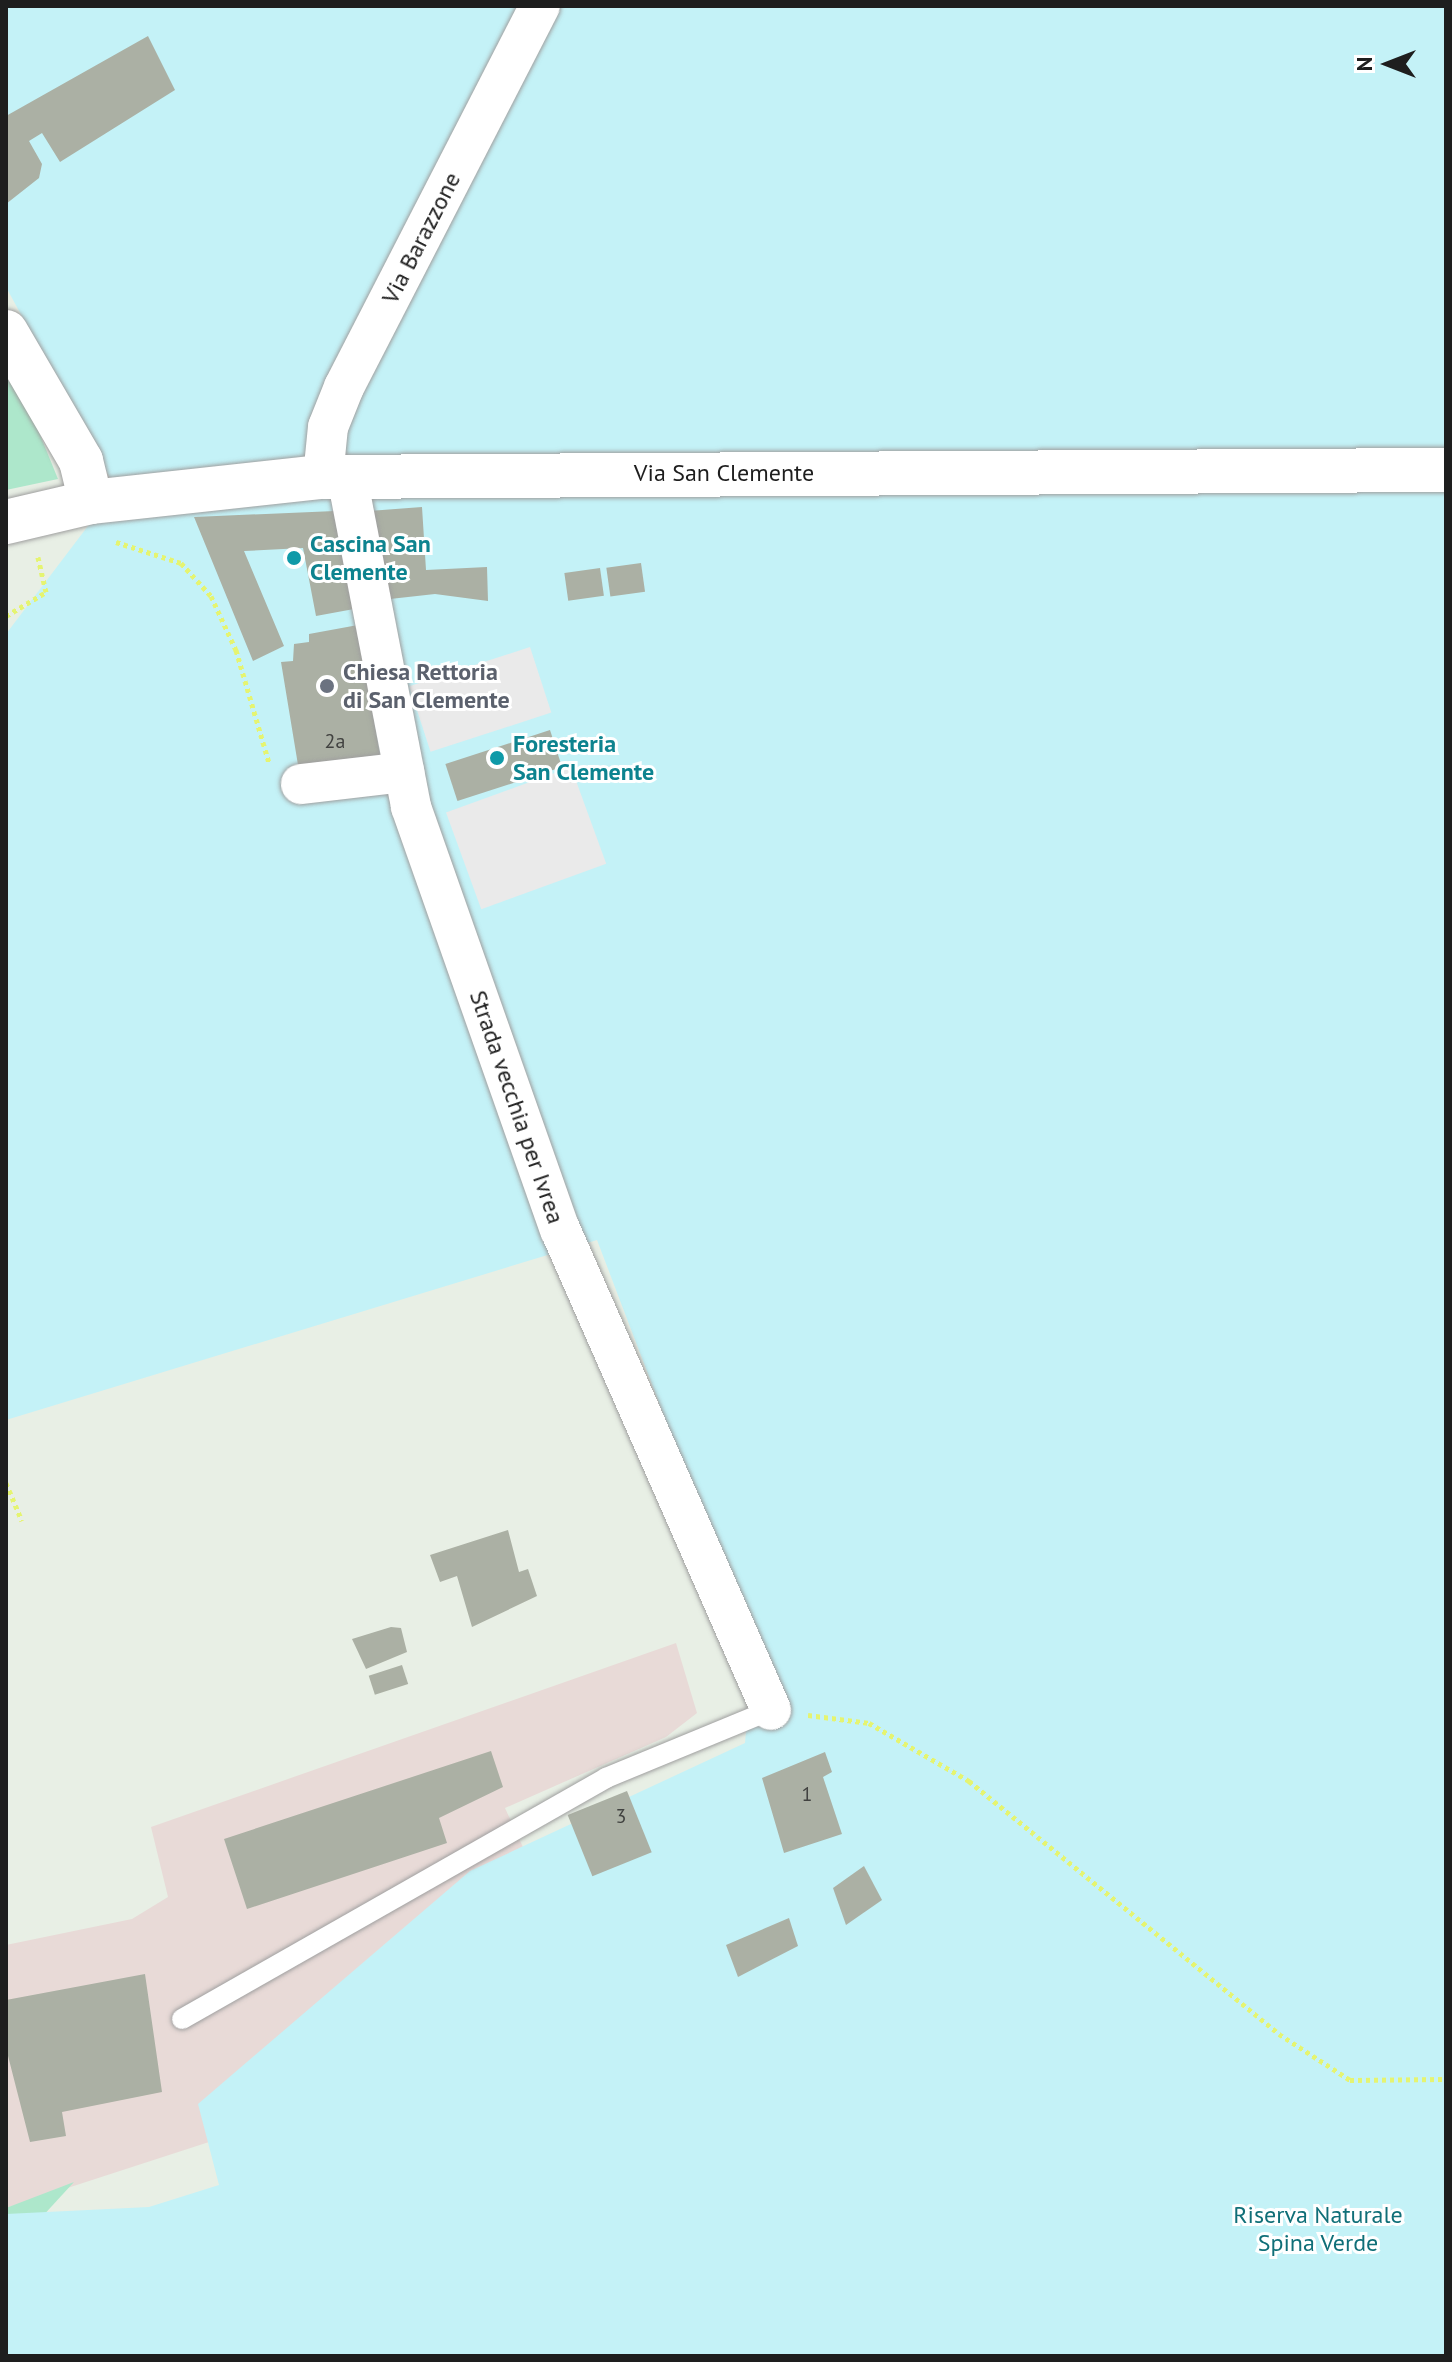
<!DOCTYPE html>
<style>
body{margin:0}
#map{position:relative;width:1452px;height:2362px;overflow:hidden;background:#e8efe5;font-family:"PT Sans",sans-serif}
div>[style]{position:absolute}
.industrial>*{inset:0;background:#e8dad7}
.grass>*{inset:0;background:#ade7cb}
.park>*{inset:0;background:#c4f2f7}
.parking>*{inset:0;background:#eaeaea;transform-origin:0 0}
.building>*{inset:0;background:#abb0a4;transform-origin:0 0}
.path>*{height:5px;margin-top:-2.5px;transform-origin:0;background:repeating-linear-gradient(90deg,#e5f471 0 4px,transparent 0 8px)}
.roads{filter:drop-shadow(0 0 2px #9f9f9f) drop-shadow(0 0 2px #9f9f9f)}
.service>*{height:20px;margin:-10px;padding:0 10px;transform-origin:10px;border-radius:10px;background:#fff}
.minor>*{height:40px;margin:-20px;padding:0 20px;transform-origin:20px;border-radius:20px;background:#fff}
.tertiary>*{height:44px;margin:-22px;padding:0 22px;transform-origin:22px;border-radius:22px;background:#fff}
.dots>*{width:22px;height:22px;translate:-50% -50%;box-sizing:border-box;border:4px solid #fff;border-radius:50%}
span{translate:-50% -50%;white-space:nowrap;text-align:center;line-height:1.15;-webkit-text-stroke:6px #fff;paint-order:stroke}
.number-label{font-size:20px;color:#414240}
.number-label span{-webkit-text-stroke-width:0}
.street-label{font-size:24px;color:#1e1e1e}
.culture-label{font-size:24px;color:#0d838f;font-weight:700}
.left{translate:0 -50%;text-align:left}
.worship-label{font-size:24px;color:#5b616d;font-weight:700}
.park-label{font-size:24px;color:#106f78}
.frame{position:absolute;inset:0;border:8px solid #1e1e1e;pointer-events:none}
.north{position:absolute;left:1348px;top:24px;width:80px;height:80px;-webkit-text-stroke:6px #fff;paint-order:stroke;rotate:270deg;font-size:22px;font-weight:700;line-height:32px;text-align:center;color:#1e1e1e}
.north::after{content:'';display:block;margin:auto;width:28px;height:36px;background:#1e1e1e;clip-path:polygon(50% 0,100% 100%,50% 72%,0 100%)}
</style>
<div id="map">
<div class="industrial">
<i style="clip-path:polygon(676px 1643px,697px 1713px,666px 1737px,505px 1808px,533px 1869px,249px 2129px,6px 2208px,6px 1945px,132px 1919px,168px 1897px,151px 1827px)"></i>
</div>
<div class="grass">
<i style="clip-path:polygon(6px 372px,34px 420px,58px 479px,6px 490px)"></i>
<i style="clip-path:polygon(74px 2182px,6px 2256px,6px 2208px)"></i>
</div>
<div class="park">
<i style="clip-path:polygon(6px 6px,1446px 6px,1446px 2356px,6px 2356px,6px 2214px,149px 2207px,219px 2185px,198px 2104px,470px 1871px,745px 1743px,753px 1650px,597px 1240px,6px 1420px,6px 634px,116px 489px,6px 287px)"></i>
</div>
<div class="parking">
<i style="left:530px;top:647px;width:69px;height:127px;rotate:72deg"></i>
<i style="left:571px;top:767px;width:103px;height:133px;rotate:70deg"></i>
</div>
<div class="building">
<i style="clip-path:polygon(148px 36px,175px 90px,60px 162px,42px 133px,29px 141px,42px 164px,39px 178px,6px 204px,6px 116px)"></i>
<i style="clip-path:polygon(422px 507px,426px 570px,487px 567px,488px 601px,435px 594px,381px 600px,369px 511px)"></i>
<i style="clip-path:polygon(335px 511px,354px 609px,316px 616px,303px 548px,244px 551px,284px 646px,253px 661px,194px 517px)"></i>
<i style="left:641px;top:563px;width:29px;height:35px;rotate:82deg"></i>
<i style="left:600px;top:568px;width:28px;height:36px;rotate:82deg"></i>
<i style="clip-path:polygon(358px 625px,380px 755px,298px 765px,281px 662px,293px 661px,294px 644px,309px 642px,309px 634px)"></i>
<i style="left:550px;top:730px;width:39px;height:110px;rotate:72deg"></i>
<i style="clip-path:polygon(508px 1530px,519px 1572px,528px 1569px,537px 1596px,472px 1627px,457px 1576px,440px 1582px,430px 1555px)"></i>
<i style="clip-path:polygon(391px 1627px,401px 1628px,407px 1652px,366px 1669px,352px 1639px)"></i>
<i style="left:402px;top:1665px;width:20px;height:35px;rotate:72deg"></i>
<i style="clip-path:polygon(491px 1751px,503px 1787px,439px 1818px,447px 1843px,247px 1909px,224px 1839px)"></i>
<i style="clip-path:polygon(825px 1752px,832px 1772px,823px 1777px,842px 1834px,784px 1853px,762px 1778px)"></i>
<i style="left:627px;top:1791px;width:66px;height:64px;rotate:68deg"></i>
<i style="clip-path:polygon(864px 1866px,882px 1900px,846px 1925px,833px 1888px)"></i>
<i style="clip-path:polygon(789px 1918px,798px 1946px,738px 1977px,726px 1945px)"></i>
<i style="clip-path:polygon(145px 1974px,162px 2092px,62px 2112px,66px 2136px,30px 2142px,6px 2048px,6px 2000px)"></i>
</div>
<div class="path">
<i style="left:116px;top:542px;width:68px;rotate:17.9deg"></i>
<i style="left:181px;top:563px;width:45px;rotate:47.7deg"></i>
<i style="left:211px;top:596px;width:60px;rotate:65.2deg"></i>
<i style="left:236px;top:650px;width:118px;rotate:73.7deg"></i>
<i style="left:6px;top:616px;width:47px;rotate:-31deg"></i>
<i style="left:46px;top:592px;width:36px;rotate:-103deg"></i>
<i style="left:6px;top:1483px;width:41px;rotate:67.2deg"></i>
<i style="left:808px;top:1715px;width:62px;rotate:7.5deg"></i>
<i style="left:869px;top:1723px;width:116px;rotate:30.1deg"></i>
<i style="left:969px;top:1781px;width:400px;rotate:39.2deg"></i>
<i style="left:1279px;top:2034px;width:85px;rotate:32.9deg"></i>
<i style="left:1350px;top:2080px;width:96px;rotate:-0.6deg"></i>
</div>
<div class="roads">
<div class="service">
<i style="left:182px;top:2019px;width:488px;rotate:-29.6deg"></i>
<i style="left:606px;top:1778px;width:178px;rotate:-22.4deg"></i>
</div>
<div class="minor">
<i style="left:323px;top:477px;width:50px;rotate:-84.3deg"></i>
<i style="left:328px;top:427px;width:43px;rotate:-68.2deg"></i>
<i style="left:344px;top:387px;width:428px;rotate:-62.8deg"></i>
<i style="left:347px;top:477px;width:336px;rotate:79deg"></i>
<i style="left:411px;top:807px;width:448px;rotate:70.6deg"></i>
<i style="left:560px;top:1229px;width:525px;rotate:66.31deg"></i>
<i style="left:301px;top:784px;width:104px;rotate:-6.6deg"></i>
</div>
<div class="tertiary">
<i style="left:6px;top:332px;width:149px;rotate:59.8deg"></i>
<i style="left:81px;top:461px;width:42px;rotate:76.3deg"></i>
<i style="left:6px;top:522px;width:87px;rotate:-13.2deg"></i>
<i style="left:91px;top:502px;width:233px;rotate:-6.2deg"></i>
<i style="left:323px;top:477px;width:1123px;rotate:-0.36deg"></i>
</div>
</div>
<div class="dots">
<i style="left:294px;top:558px;background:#0f9aa8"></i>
<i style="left:327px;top:686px;background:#6b7280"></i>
<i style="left:497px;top:758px;background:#0f9aa8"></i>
</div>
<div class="number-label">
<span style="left:335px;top:741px">2a</span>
<span style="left:807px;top:1794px">1</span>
<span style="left:621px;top:1816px">3</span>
</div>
<div class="street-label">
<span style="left:421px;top:238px;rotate:-63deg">Via Barazzone</span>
<span style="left:724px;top:473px">Via San Clemente</span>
<span style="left:517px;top:1107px;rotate:71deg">Strada vecchia per Ivrea</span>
</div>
<div class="culture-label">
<span class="left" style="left:310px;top:558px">Cascina San<br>Clemente</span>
<span class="left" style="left:513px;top:758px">Foresteria<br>San Clemente</span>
</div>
<div class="worship-label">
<span class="left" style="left:343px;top:686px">Chiesa Rettoria<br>di San Clemente</span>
</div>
<div class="park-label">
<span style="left:1318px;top:2229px">Riserva Naturale<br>Spina Verde</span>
</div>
<div class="frame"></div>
<div class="north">N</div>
</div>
